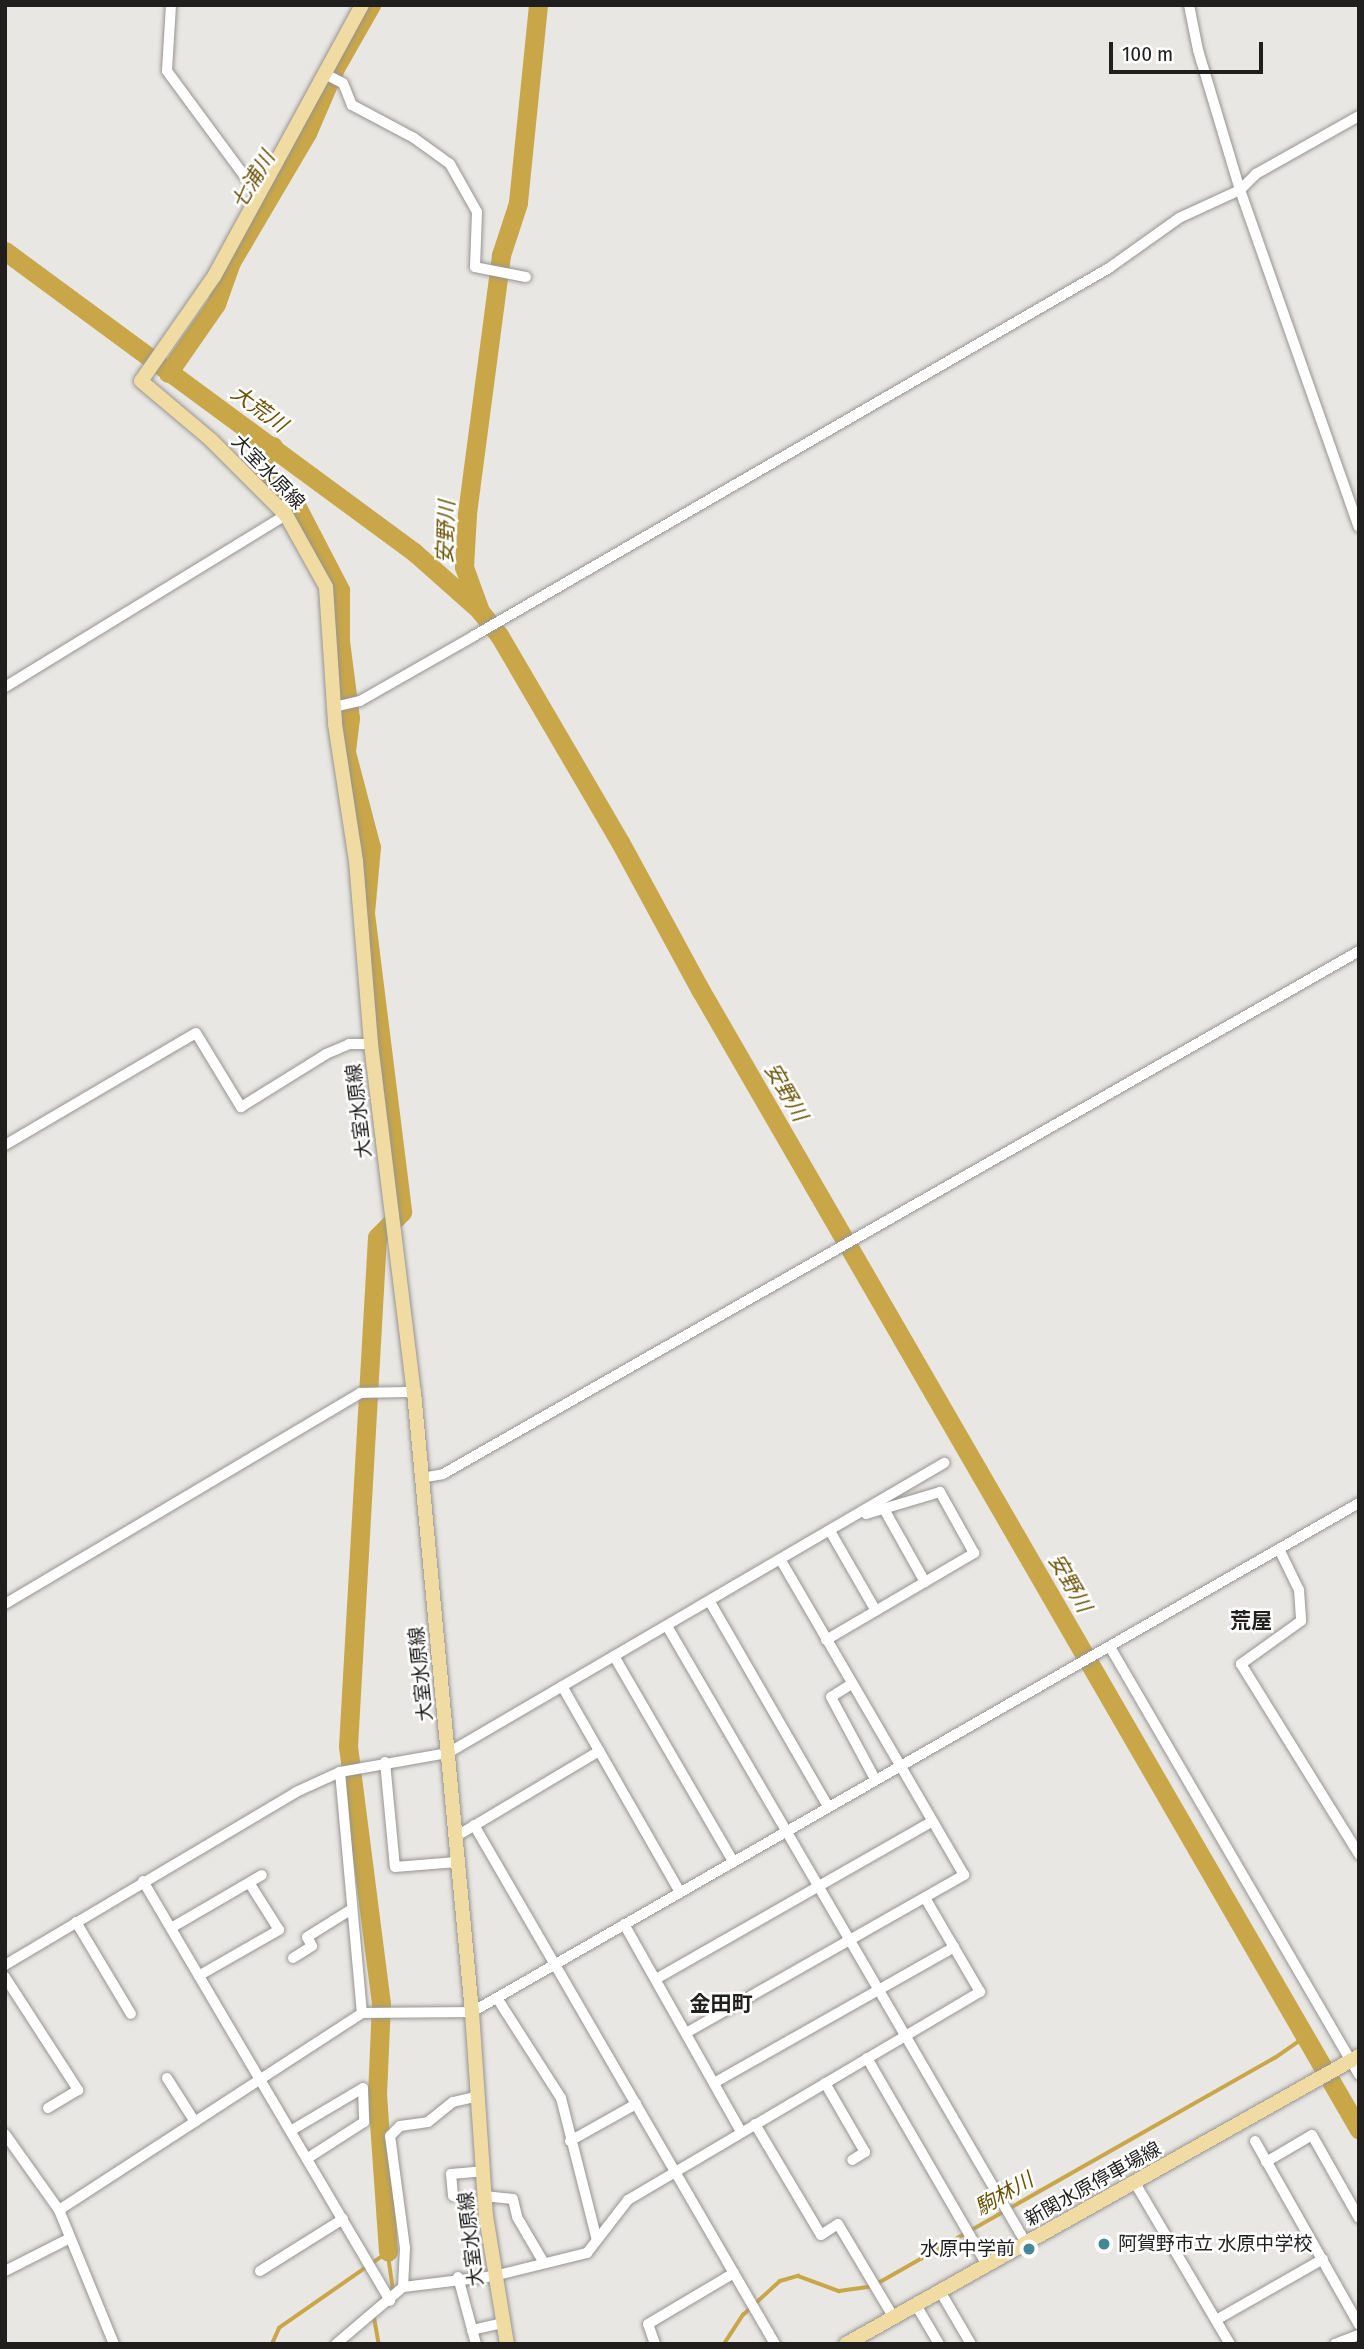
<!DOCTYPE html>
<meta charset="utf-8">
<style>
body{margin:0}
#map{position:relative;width:1364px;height:2349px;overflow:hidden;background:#e9e7e4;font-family:"Fira Sans Condensed","Noto Sans JP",sans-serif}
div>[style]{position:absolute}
.stream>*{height:3.5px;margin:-1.75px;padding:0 1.75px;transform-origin:1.75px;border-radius:1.75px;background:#c9a748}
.river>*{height:19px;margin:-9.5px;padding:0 9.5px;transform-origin:9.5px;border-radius:9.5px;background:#c9a748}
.roads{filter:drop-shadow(0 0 2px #969491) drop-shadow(0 0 2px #969491)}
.minor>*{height:10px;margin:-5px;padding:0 5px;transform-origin:5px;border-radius:5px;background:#fff}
.major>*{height:14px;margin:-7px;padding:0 7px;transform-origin:7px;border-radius:7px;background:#f0dba2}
.dots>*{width:19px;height:19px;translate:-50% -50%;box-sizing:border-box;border:4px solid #fff;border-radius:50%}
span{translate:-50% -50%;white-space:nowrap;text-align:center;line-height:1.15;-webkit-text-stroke:5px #fff;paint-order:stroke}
.street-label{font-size:19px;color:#201f1e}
.poi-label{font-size:19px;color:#201f1e}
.left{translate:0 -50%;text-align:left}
.right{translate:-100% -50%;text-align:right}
.water-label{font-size:21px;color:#6a5306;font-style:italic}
.neighbourhood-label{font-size:21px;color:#201f1e;font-weight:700}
.frame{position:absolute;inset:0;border:7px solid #201f1e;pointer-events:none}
.scale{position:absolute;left:1109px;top:42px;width:154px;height:32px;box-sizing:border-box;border:4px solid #201f1e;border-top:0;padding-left:9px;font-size:21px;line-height:24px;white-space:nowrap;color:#201f1e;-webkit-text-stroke:5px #fff;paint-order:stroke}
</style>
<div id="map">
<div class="stream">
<i style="left:374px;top:2315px;width:29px;rotate:80deg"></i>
<i style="left:272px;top:2344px;width:17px;rotate:-66deg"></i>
<i style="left:279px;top:2328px;width:133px;rotate:-34.9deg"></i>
<i style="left:388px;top:2252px;width:37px;rotate:82deg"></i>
<i style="left:724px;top:2344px;width:35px;rotate:-57deg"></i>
<i style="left:743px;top:2315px;width:50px;rotate:-42.6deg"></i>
<i style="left:780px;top:2281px;width:19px;rotate:-16deg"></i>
<i style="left:798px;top:2276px;width:44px;rotate:20.1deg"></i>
<i style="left:839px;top:2291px;width:34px;rotate:-8deg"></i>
<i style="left:873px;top:2286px;width:462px;rotate:-29.6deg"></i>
<i style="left:1275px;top:2058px;width:38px;rotate:-35deg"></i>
</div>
<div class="river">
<i style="left:538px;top:5px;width:199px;rotate:95.8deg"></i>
<i style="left:518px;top:203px;width:55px;rotate:108.1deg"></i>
<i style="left:501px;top:255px;width:262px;rotate:97.5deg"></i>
<i style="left:467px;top:515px;width:52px;rotate:93.3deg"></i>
<i style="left:464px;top:567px;width:47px;rotate:70deg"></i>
<i style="left:480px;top:611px;width:31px;rotate:52deg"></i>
<i style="left:499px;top:635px;width:240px;rotate:59.7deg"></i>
<i style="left:620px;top:842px;width:170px;rotate:61.5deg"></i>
<i style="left:701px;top:991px;width:1315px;rotate:59.98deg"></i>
<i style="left:5px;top:251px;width:508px;rotate:36.35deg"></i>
<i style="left:414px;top:552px;width:84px;rotate:41.6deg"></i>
<i style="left:168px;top:373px;width:84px;rotate:-55.2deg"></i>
<i style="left:216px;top:304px;width:45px;rotate:-70.3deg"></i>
<i style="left:231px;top:262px;width:150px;rotate:-59.5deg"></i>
<i style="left:307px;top:133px;width:71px;rotate:-66.7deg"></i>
<i style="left:335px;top:68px;width:73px;rotate:-60.3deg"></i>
<i style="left:273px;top:446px;width:33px;rotate:111deg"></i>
<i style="left:261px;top:477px;width:45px;rotate:38.7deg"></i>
<i style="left:296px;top:505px;width:96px;rotate:62.6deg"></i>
<i style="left:340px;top:590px;width:51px;rotate:90deg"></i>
<i style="left:340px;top:641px;width:78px;rotate:82.6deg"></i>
<i style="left:350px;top:718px;width:34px;rotate:97deg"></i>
<i style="left:346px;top:752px;width:98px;rotate:75.3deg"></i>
<i style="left:371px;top:847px;width:66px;rotate:95.2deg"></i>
<i style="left:365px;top:913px;width:301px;rotate:82.9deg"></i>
<i style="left:402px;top:1212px;width:35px;rotate:135deg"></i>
<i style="left:377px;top:1237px;width:510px;rotate:93.26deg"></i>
<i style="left:348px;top:1746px;width:259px;rotate:82.7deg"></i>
<i style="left:381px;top:2003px;width:91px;rotate:92.5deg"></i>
<i style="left:377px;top:2094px;width:158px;rotate:86deg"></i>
</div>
<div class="roads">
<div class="minor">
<i style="left:171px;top:5px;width:66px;rotate:93.5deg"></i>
<i style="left:167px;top:71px;width:155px;rotate:53.6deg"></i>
<i style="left:1189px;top:5px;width:46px;rotate:78.7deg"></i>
<i style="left:1198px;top:50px;width:146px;rotate:73.3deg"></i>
<i style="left:1240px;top:190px;width:357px;rotate:70.6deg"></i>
<i style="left:323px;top:73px;width:22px;rotate:27deg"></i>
<i style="left:343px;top:83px;width:24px;rotate:68deg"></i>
<i style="left:352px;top:105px;width:70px;rotate:28deg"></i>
<i style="left:414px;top:138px;width:44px;rotate:35.8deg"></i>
<i style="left:450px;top:164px;width:55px;rotate:60.6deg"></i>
<i style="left:477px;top:212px;width:55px;rotate:92.1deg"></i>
<i style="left:475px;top:267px;width:52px;rotate:11.1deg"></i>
<i style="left:5px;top:687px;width:329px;rotate:-31.5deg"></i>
<i style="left:334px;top:707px;width:27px;rotate:-13deg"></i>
<i style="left:360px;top:701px;width:129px;rotate:-29.7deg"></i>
<i style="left:472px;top:637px;width:736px;rotate:-30.08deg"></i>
<i style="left:1109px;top:268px;width:86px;rotate:-35.5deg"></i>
<i style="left:1179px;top:218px;width:67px;rotate:-24.7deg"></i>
<i style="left:1240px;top:190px;width:23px;rotate:-45deg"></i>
<i style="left:1256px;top:174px;width:118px;rotate:-29.4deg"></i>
<i style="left:5px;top:1145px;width:221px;rotate:-30.4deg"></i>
<i style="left:196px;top:1033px;width:87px;rotate:58.7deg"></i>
<i style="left:241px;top:1107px;width:100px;rotate:-31.9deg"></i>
<i style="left:326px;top:1054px;width:25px;rotate:-23deg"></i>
<i style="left:349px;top:1044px;width:22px"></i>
<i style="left:421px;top:1478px;width:22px;rotate:-10deg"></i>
<i style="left:443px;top:1474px;width:1055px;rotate:-29.72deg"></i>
<i style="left:884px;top:1509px;width:84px;rotate:60.7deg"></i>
<i style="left:830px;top:1531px;width:92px;rotate:60.1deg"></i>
<i style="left:1279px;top:1549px;width:46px;rotate:64deg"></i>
<i style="left:1299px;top:1590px;width:31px;rotate:86deg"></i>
<i style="left:1301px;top:1621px;width:74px;rotate:144.4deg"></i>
<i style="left:1241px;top:1664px;width:224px;rotate:58.2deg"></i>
<i style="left:710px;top:1602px;width:236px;rotate:60deg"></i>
<i style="left:5px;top:1604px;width:413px;rotate:-30.7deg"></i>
<i style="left:360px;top:1393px;width:54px;rotate:-1.1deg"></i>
<i style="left:667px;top:1626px;width:714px;rotate:59.81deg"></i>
<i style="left:826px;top:1640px;width:172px;rotate:-30.4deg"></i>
<i style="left:974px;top:1553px;width:70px;rotate:-119.1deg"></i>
<i style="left:940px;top:1492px;width:77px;rotate:163.4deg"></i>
<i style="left:1110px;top:1647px;width:495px;rotate:59.8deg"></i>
<i style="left:614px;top:1656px;width:237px;rotate:59.9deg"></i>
<i style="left:850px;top:1685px;width:22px;rotate:148deg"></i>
<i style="left:831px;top:1697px;width:93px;rotate:61.8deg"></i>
<i style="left:562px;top:1686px;width:237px;rotate:60.2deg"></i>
<i style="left:385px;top:1762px;width:105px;rotate:84.6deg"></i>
<i style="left:395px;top:1867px;width:62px;rotate:-4.6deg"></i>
<i style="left:340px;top:1772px;width:242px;rotate:84.8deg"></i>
<i style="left:474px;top:1825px;width:600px;rotate:59.89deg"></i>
<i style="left:455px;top:1837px;width:168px;rotate:-30.8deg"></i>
<i style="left:143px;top:1881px;width:487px;rotate:59.5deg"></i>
<i style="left:76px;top:1922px;width:107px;rotate:59.1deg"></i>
<i style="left:624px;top:1924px;width:239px;rotate:60.6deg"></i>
<i style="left:171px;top:1928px;width:105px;rotate:-30.2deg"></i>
<i style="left:293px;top:1958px;width:22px;rotate:-32deg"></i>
<i style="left:312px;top:1946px;width:10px;rotate:-119deg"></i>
<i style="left:307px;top:1937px;width:53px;rotate:-31.9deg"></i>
<i style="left:5px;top:1965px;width:339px;rotate:-30.7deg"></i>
<i style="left:296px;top:1792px;width:48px;rotate:-24.4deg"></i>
<i style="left:340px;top:1772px;width:110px;rotate:-10deg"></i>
<i style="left:448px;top:1753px;width:575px;rotate:-30.31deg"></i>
<i style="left:200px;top:1975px;width:91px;rotate:-29.7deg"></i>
<i style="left:279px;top:1930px;width:54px;rotate:-122.2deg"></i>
<i style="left:5px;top:1977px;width:135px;rotate:57.1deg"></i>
<i style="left:78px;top:2090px;width:35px;rotate:149deg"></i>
<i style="left:656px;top:1979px;width:317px;rotate:-29.7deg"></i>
<i style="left:497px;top:1998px;width:119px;rotate:57.4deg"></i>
<i style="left:561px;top:2098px;width:146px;rotate:75.8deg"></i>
<i style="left:686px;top:2033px;width:320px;rotate:-29.6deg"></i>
<i style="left:964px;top:1875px;width:363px;rotate:-120.2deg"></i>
<i style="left:867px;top:2058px;width:239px;rotate:59.9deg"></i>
<i style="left:167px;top:2078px;width:52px;rotate:57.5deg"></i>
<i style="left:714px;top:2083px;width:276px;rotate:-29.5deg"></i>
<i style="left:825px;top:2083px;width:80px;rotate:59.9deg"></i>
<i style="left:865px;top:2152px;width:15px;rotate:148deg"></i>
<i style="left:755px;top:2124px;width:129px;rotate:59.3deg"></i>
<i style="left:821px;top:2235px;width:20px;rotate:-33deg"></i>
<i style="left:838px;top:2224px;width:109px;rotate:59.2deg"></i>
<i style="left:292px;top:2130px;width:82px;rotate:-30.6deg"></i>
<i style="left:363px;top:2088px;width:34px;rotate:88deg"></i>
<i style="left:364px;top:2122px;width:67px;rotate:147.3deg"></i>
<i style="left:5px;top:2134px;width:93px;rotate:54.6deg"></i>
<i style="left:59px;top:2210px;width:145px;rotate:67.7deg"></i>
<i style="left:570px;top:2141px;width:76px;rotate:-29.3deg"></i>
<i style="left:1255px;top:2141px;width:211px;rotate:60.5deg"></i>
<i style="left:1266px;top:2162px;width:53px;rotate:-30.4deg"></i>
<i style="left:1312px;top:2135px;width:95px;rotate:60.5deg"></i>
<i style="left:1135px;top:2183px;width:187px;rotate:59.5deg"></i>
<i style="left:453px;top:2196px;width:22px;rotate:-95deg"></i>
<i style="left:451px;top:2174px;width:32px;rotate:-5deg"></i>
<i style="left:484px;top:2196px;width:29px;rotate:6deg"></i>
<i style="left:513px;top:2199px;width:18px;rotate:77deg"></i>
<i style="left:517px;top:2217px;width:53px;rotate:59.6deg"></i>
<i style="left:59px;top:2210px;width:361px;rotate:-33deg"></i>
<i style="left:362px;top:2013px;width:110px;rotate:-0.5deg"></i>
<i style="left:472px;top:2012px;width:1023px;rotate:-29.85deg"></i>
<i style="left:5px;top:2271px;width:73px;rotate:-26.9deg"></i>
<i style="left:260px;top:2271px;width:98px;rotate:-32.1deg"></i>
<i style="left:458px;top:2277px;width:69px;rotate:75deg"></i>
<i style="left:403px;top:2287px;width:39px;rotate:-87deg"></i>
<i style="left:405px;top:2248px;width:113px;rotate:-97.6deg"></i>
<i style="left:390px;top:2136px;width:14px;rotate:-45deg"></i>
<i style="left:400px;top:2126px;width:28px;rotate:-8deg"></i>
<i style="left:428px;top:2122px;width:32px;rotate:-39deg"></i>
<i style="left:453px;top:2102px;width:26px;rotate:-13deg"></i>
<i style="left:940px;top:2291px;width:61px;rotate:59.7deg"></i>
<i style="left:916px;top:2305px;width:45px;rotate:59.5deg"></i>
<i style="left:1216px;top:2320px;width:123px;rotate:-29.7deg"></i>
<i style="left:472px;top:2330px;width:32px;rotate:-13deg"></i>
<i style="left:336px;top:2344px;width:88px;rotate:-40.4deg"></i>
<i style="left:403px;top:2287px;width:92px;rotate:-6.9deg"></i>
<i style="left:494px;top:2276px;width:96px;rotate:-13.9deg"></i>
<i style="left:587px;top:2253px;width:67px;rotate:-52.3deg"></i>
<i style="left:628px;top:2200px;width:409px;rotate:-30.6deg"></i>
<i style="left:980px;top:1992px;width:109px;rotate:-120.3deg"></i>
<i style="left:655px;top:2344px;width:21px;rotate:-109deg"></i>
<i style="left:648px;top:2324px;width:100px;rotate:-30.7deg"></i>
<i style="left:1335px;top:2344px;width:26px;rotate:-21deg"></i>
</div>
<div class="major">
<i style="left:362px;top:5px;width:307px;rotate:118.6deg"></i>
<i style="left:215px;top:275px;width:129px;rotate:124.9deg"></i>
<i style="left:141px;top:381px;width:92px;rotate:40.1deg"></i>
<i style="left:211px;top:440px;width:106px;rotate:45deg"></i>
<i style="left:286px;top:515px;width:82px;rotate:60.9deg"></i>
<i style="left:326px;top:587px;width:137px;rotate:86.2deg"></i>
<i style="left:335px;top:724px;width:139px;rotate:81.3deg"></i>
<i style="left:356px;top:861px;width:184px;rotate:85.3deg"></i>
<i style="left:371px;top:1044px;width:351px;rotate:83deg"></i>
<i style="left:414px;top:1392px;width:623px;rotate:84.66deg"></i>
<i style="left:472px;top:2012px;width:204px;rotate:86.1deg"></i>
<i style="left:486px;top:2216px;width:130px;rotate:80.7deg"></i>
<i style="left:846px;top:2344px;width:588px;rotate:-29.31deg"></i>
</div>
</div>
<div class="dots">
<i style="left:1104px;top:2244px;background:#448797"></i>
<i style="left:1029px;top:2249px;background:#448797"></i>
</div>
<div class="street-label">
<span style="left:268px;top:472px;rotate:46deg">大室水原線</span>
<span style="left:359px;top:1111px;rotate:-97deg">大室水原線</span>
<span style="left:421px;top:1674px;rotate:-96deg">大室水原線</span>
<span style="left:1093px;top:2184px;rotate:-29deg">新関水原停車場線</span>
<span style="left:471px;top:2239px;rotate:-97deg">大室水原線</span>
</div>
<div class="poi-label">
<span class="left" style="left:1118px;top:2244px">阿賀野市立 水原中学校</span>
<span class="right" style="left:1015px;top:2249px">水原中学前</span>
</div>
<div class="water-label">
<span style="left:253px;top:180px;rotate:-59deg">七浦川</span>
<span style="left:259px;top:409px;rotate:36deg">大荒川</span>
<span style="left:446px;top:532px;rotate:-88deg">安野川</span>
<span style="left:786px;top:1092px;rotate:60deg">安野川</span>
<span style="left:1070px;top:1583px;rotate:60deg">安野川</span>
<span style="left:1004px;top:2194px;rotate:-30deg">駒林川</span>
</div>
<div class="neighbourhood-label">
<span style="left:1251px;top:1621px">荒屋</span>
<span style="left:721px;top:2004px">金田町</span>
</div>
<div class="frame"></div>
<div class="scale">100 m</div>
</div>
